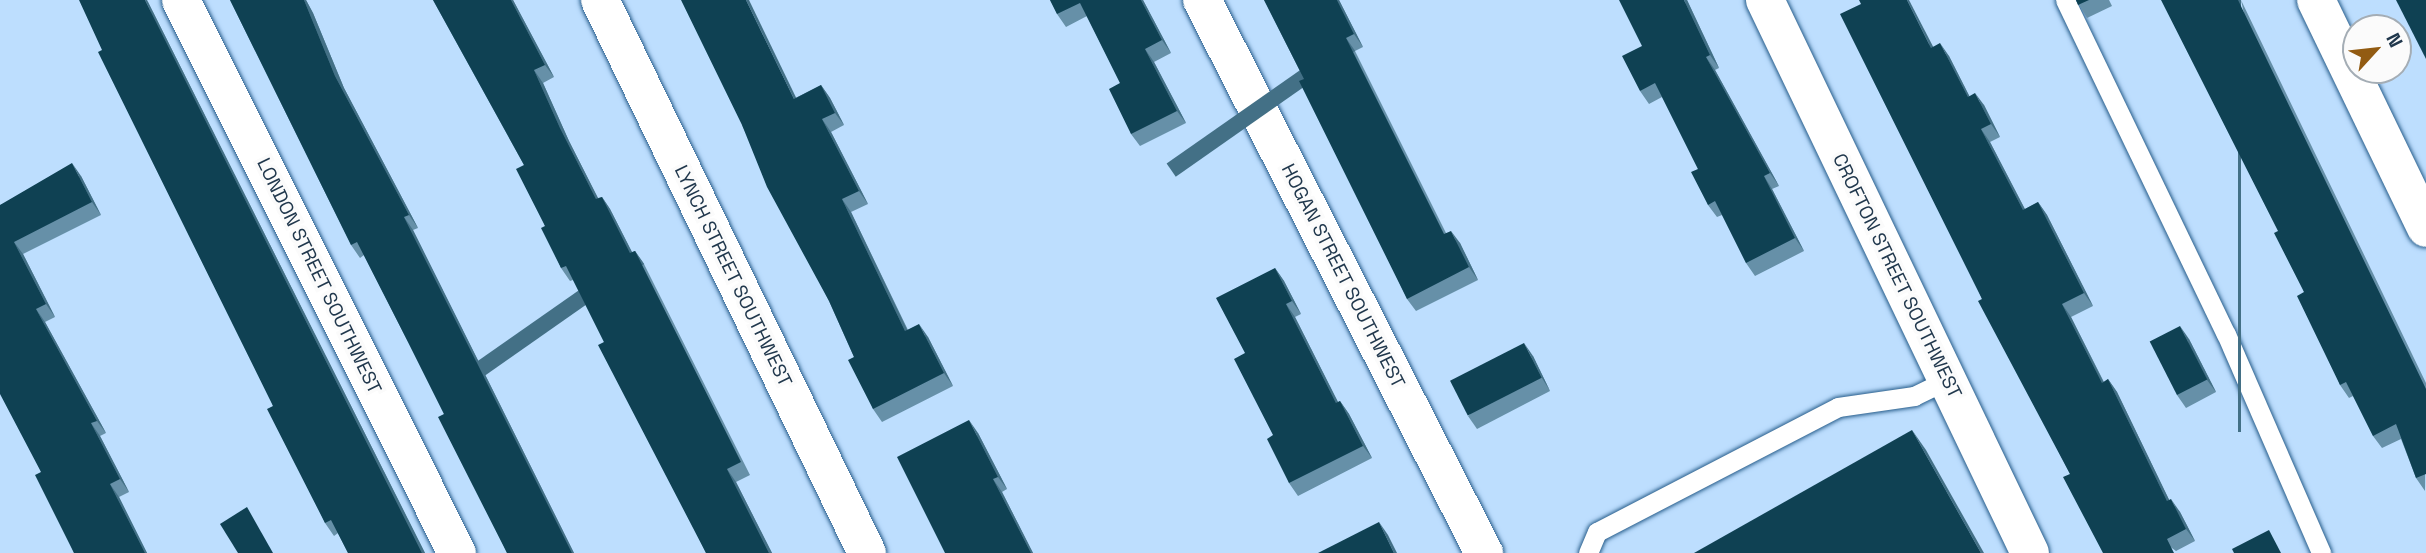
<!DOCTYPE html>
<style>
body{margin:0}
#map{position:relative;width:2426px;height:553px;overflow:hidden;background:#bddefe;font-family:"Space Grotesk",sans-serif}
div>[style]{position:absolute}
.roads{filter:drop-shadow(0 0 2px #275d8b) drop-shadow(0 0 2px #275d8b)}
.lane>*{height:19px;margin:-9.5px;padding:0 9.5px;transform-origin:9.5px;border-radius:9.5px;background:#fff}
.street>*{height:38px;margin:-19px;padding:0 19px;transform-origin:19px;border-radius:19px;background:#fff}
.wall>*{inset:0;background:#6690a8}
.shaded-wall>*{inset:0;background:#437086;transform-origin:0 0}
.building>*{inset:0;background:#0f4153;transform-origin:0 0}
span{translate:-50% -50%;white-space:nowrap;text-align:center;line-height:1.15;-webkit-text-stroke:7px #fbfbfb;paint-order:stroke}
.street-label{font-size:19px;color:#21384d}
.north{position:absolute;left:2342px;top:14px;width:70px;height:70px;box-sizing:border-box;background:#fbfbfb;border:2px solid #a4adb5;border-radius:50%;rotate:63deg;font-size:19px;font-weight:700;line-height:28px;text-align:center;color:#21384d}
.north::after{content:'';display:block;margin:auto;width:24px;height:32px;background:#925b12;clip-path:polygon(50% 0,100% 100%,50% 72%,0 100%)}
</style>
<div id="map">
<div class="roads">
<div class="lane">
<i style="left:2065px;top:0;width:371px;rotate:64.3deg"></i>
<i style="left:2226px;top:334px;width:239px;rotate:66.5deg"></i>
<i style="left:1588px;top:553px;width:23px;rotate:-67deg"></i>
<i style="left:1597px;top:532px;width:271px;rotate:-27.4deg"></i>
<i style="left:1838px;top:407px;width:77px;rotate:-8.2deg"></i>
<i style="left:1914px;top:396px;width:37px;rotate:-26deg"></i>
</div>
<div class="street">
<i style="left:181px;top:0;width:618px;rotate:63.48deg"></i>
<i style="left:600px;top:0;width:614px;rotate:64.23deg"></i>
<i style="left:1202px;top:0;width:621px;rotate:62.98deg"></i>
<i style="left:1765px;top:0;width:613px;rotate:64.4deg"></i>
<i style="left:2316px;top:0;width:253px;rotate:64.2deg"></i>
</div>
</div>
<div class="wall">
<i style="clip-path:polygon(147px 0,425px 553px,348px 553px,338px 533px,334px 536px,325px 523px,273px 406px)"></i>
<i style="clip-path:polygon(230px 0,306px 0,313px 13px,344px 88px,418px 228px,413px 230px,574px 553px,507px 553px,444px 414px,408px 342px,364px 255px,360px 258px,351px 245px)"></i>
<i style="clip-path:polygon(433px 0,513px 0,554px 77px,543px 83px,569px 141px,598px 198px,602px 197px,610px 209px,632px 252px,635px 251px,644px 264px,750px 475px,736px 482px,772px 553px,706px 553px,604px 342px,573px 280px,570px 281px,561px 268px,545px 226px,524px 165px)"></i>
<i style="clip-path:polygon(1050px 0,1143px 0,1171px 53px,1154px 62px,1186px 123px,1140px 146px,1131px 134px,1120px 83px,1087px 16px,1066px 27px,1057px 14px)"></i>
<i style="clip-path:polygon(1264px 0,1339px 0,1363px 47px,1355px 51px,1446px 233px,1460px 243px,1478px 280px,1416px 311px,1407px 299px,1304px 79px)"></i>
<i style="clip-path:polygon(1687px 0,1719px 68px,1715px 70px,1779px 186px,1772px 189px,1804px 251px,1755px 276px,1746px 263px,1722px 215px,1717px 217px,1708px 205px,1698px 169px,1662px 97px,1649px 104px,1640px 91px)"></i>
<i style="clip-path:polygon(2076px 0,2109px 0,2112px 6px,2087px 18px)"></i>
<i style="clip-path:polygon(2241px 0,2426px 383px,2425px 491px,2416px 478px,2401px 439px,2382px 448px,2373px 436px,2353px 396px,2349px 398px,2340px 385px,2304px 292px)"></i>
<i style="clip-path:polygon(1861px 4px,1949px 56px,1969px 96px,1984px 105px,2000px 137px,1990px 142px,2025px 209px,2038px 202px,2047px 215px,2093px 306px,2071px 317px,2104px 382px,2108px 379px,2117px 392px,2169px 500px,2180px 512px,2195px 541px,2176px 551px,2070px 474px,1982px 299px)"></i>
<i style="clip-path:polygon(821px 85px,830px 98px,844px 125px,831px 132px,868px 204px,851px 212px,908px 330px,928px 337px,953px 386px,882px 422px,873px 409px,854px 357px,829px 301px,742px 125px)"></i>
<i style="clip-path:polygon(81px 176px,101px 215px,23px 254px,55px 317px,45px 322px,106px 433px,100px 436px,129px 492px,119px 497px,147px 553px,74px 553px,41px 472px,0 205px)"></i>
<i style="clip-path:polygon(1275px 268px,1284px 281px,1301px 314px,1295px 317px,1338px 402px,1340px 401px,1349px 414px,1372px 458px,1298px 496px,1289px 483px,1273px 435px)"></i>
<i style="clip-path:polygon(2189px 339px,2216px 392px,2186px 408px,2177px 395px)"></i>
<i style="clip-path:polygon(1533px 356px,1550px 391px,1477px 429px,1468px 416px)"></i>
<i style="clip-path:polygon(978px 433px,1007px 489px,1002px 492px,1033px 553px,945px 553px)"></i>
</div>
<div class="shaded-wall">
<i style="clip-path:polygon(145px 0,147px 0,425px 553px,422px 553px)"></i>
<i style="clip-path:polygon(304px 0,306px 0,313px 13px,344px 88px,418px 228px,409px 215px,335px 76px)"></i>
<i style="clip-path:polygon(511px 0,513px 0,554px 77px,545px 65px)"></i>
<i style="clip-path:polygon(746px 0,749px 0,803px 112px,794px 99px)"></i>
<i style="clip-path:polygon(1141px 0,1143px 0,1171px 53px,1162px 40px)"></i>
<i style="clip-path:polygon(1337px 0,1339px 0,1363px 47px,1354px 34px)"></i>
<i style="clip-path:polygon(1684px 0,1687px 0,1719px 68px,1710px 55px)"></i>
<i style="clip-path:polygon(1907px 0,1909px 0,1940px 60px,1931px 48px)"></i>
<i style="left:2238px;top:0;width:3px;height:432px"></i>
<i style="left:1346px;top:38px;width:16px;height:219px;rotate:55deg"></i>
<i style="clip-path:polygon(1940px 43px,1949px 56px,1976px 109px,1968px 97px)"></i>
<i style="clip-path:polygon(1145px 49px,1154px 62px,1186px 123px,1177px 111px)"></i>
<i style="clip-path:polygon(1706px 57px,1715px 70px,1779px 186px,1770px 173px)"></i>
<i style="clip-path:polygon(534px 70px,543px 83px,569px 141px,605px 212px,596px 199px,560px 128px)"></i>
<i style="clip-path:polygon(821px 85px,830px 98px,844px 125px,835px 113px)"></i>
<i style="clip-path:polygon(1975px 93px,1984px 105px,2000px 137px,1991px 124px)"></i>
<i style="clip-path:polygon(822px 119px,831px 132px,868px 204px,859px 191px)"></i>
<i style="clip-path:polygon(1981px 129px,1990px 142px,2032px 223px,2023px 210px)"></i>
<i style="clip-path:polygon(72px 163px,81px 176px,101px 215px,92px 202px)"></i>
<i style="clip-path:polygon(1764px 176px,1772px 189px,1804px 251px,1795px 238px)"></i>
<i style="clip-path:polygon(602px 197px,610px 209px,639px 266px,630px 253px)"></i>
<i style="clip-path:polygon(842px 199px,851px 212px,914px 344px,905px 331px)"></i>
<i style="clip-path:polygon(2038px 202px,2047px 215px,2093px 306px,2084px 293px)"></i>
<i style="clip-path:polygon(404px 217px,413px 230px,574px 553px,572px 553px)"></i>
<i style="clip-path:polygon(1451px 231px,1460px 243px,1478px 280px,1469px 267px)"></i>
<i style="clip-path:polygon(14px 242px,23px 254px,55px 317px,46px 304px)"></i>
<i style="left:635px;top:251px;width:16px;height:236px;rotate:55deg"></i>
<i style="clip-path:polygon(1275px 268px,1284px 281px,1301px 314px,1292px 301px)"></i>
<i style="clip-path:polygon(1286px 304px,1295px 317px,1345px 416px,1336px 403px)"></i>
<i style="clip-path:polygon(2062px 304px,2071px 317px,2110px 395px,2102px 383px)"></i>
<i style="clip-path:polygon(36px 309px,45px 322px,106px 433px,97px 421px)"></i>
<i style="clip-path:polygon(919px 324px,928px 337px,953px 386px,944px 373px)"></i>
<i style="clip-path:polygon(2180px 326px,2189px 339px,2216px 392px,2207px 380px)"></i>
<i style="clip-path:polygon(1524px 343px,1533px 356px,1550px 391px,1542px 378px)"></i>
<i style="clip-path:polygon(2108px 379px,2117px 392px,2176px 514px,2167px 501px)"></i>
<i style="clip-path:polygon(1340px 401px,1349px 414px,1372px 458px,1363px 446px)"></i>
<i style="clip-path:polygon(969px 420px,978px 433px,1007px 489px,998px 477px)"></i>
<i style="clip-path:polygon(91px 423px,100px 436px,129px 492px,120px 479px)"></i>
<i style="clip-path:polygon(1912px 430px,1926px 450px,1984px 553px,1981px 553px)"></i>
<i style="clip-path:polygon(727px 469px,736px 482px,772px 553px,769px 553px)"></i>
<i style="clip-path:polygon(993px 479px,1002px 492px,1033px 553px,1031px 553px)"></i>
<i style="clip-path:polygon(110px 484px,119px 497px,147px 553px,145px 553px)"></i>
<i style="clip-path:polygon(2171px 499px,2180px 512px,2195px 541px,2186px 529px)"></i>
<i style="clip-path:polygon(1379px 522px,1388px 535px,1397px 553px,1394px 553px)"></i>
</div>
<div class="building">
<i style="clip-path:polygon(79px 0,145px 0,422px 553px,348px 553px,331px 520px,325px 523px,267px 409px,273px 406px,98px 52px,102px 50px)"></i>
<i style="clip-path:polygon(230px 0,304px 0,335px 76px,409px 215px,404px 217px,572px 553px,507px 553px,438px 417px,444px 414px,408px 342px,357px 242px,351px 245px)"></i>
<i style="clip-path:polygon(433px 0,511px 0,545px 65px,534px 70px,560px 128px,596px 199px,602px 197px,630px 253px,635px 251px,741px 462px,727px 469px,769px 553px,706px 553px,598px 345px,604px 342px,566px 266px,561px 268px,541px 228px,545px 226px,516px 169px,524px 165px)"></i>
<i style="clip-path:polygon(681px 0,746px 0,794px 99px,821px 85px,835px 113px,822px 119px,859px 191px,842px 199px,905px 331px,919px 324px,944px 373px,873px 409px,848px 360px,854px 357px,829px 301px,767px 187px,742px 125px)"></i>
<i style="clip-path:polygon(1050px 0,1141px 0,1162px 40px,1145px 49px,1177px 111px,1131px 134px,1109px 89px,1120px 83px,1080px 3px,1057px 14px)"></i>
<i style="clip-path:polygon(1264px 0,1337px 0,1354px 34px,1346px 38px,1444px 234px,1451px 231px,1469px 267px,1407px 299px,1299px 81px,1304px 79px)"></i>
<i style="clip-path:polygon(1619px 0,1684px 0,1710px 55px,1706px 57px,1770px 173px,1764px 176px,1795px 238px,1746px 263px,1715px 201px,1708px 205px,1691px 172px,1698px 169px,1655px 83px,1640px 91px,1622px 56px,1642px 46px)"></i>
<i style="clip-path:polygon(1859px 0,1907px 0,1931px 48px,1940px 43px,1968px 97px,1975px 93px,1991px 124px,1981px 129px,2023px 210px,2038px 202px,2084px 293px,2062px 304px,2102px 383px,2108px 379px,2167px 501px,2171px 499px,2186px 529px,2167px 539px,2174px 553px,2103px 553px,2063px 477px,2070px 474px,1978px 301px,1982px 299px,1840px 14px,1861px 4px)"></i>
<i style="clip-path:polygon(2076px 0,2089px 0,2078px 5px)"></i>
<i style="clip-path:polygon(2161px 0,2238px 0,2426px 389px,2426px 474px,2416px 478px,2396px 424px,2373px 436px,2346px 382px,2340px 385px,2297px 296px,2304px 292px,2274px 233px,2278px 231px)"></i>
<i style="clip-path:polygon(2396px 0,2426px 0,2426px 59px)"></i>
<i style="clip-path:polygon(72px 163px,92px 202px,14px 242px,46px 304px,36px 309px,97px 421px,91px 423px,120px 479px,110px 484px,145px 553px,74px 553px,35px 475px,41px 472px,0 394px,0 205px)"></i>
<i style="clip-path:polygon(1275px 268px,1292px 301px,1286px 304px,1336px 403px,1340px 401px,1363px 446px,1289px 483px,1267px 439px,1273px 435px,1234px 359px,1245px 353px,1216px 298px)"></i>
<i style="left:2180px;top:326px;width:60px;height:34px;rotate:63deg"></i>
<i style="left:1524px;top:343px;width:39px;height:83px;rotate:63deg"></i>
<i style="clip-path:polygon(969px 420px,998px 477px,993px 479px,1031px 553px,945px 553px,897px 457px)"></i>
<i style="clip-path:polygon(1912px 430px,1981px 553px,1694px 553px)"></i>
<i style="clip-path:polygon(247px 507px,273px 553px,238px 553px,220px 524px)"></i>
<i style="clip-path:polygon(1379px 522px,1394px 553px,1318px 553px)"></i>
<i style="clip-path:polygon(2269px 530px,2281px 553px,2234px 553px,2232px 549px)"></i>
</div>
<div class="street-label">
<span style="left:319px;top:276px;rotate:64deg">LONDON STREET SOUTHWEST</span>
<span style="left:733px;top:276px;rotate:64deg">LYNCH STREET SOUTHWEST</span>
<span style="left:1343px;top:276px;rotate:63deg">HOGAN STREET SOUTHWEST</span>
<span style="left:1897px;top:276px;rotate:64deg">CROFTON STREET SOUTHWEST</span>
</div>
<div class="north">N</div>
</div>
